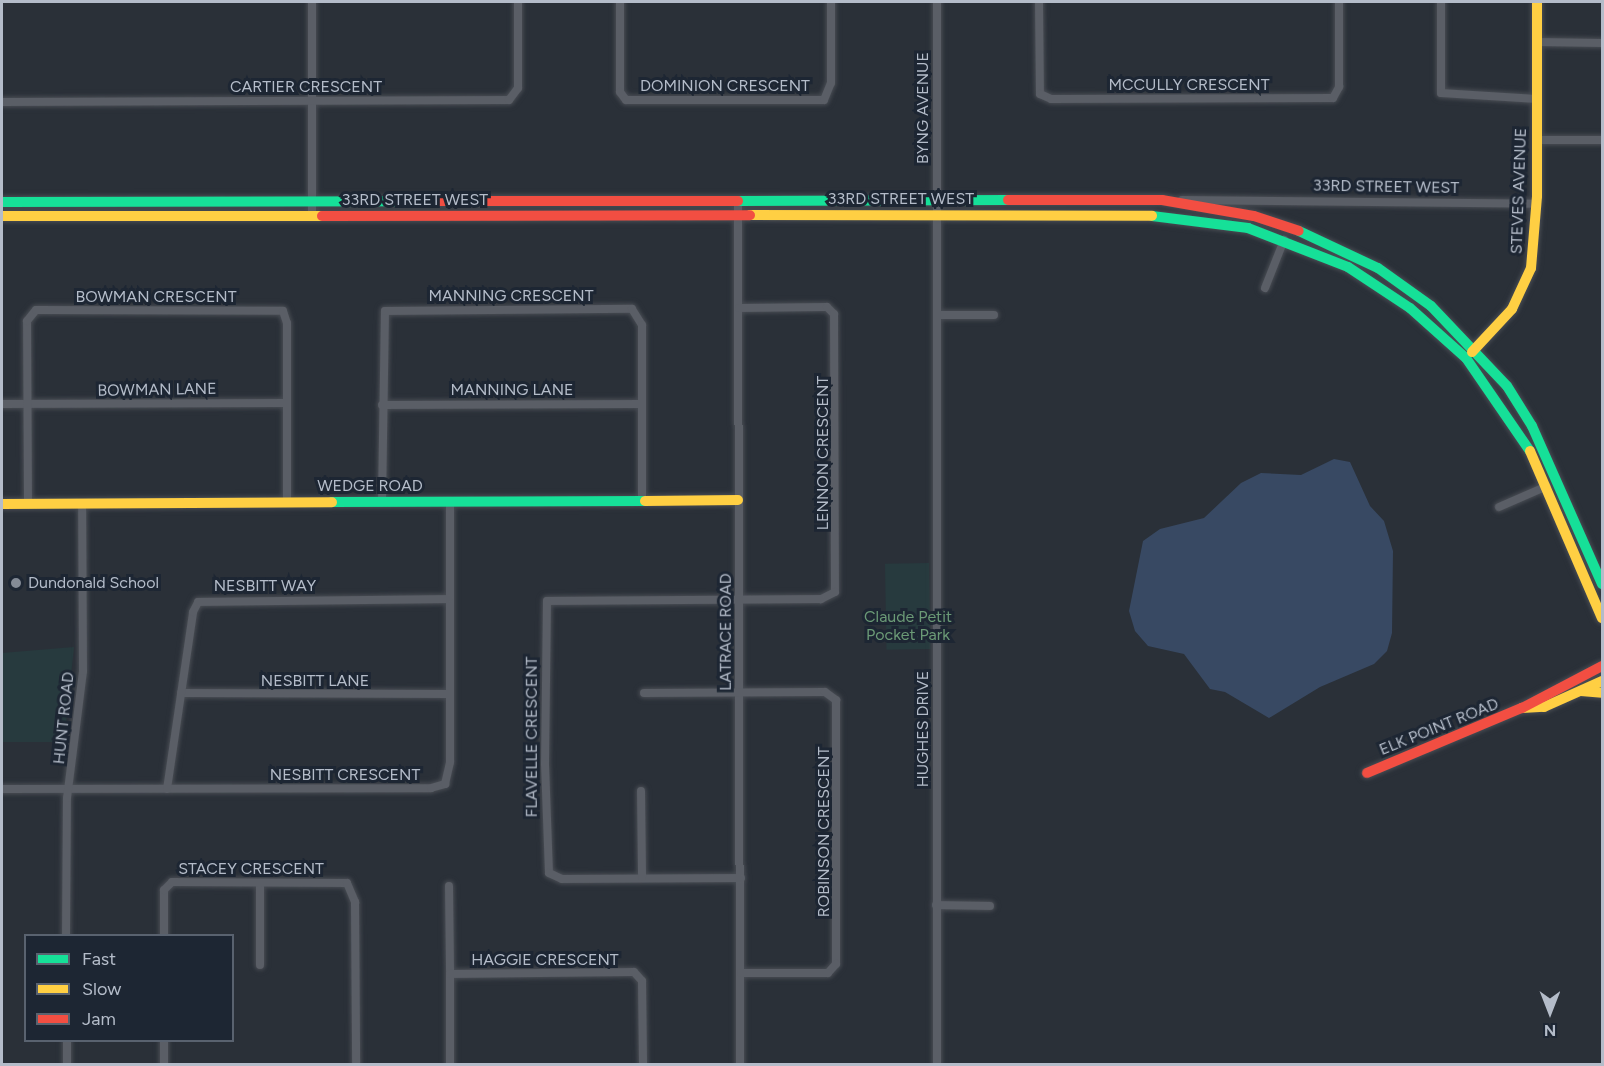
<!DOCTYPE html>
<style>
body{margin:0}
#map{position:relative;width:1604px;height:1066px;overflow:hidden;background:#2a3038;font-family:Figtree,sans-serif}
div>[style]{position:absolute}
.green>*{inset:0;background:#273a3e;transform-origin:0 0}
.water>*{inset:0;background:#384963}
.roads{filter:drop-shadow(0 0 2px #484c53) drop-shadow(0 0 2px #484c53)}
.street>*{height:8px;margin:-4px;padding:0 4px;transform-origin:4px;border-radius:4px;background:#5a5e66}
.fast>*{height:10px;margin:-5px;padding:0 5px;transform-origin:5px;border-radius:5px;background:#16e098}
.slow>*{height:10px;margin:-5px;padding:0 5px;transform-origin:5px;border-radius:5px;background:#ffcf43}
.jam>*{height:10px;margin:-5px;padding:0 5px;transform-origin:5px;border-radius:5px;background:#f24e42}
.dots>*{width:16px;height:16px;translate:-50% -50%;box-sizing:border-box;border:3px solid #1d2633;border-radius:50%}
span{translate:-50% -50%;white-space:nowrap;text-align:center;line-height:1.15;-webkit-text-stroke:6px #1d2633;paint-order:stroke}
.street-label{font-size:16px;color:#b4bcc9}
.poi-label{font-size:16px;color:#b4bcc9}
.left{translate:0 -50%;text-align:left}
.park-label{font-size:16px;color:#6b9a76}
.frame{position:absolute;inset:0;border:3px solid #b4bcc9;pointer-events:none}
.legend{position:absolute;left:24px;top:934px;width:210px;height:108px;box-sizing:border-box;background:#1d2633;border:2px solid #59626f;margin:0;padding:8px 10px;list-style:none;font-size:18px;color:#b4bcc9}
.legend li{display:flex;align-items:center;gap:12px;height:30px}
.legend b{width:30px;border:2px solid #59626f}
.north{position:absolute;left:1520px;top:982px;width:60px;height:60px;-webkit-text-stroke:4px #1d2633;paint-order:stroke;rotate:180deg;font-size:16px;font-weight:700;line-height:24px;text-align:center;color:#b4bcc9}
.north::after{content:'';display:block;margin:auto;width:21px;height:27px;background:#b4bcc9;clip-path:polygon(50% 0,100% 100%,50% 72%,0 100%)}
</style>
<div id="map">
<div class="green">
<i style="left:929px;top:563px;width:86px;height:44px;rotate:89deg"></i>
<i style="clip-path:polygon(74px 647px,64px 742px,2px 742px,2px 653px)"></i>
</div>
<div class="water">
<i style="clip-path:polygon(1334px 459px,1350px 462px,1370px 506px,1384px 521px,1393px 551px,1392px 633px,1387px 651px,1374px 664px,1320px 687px,1269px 718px,1225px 692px,1210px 689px,1184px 654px,1148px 646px,1135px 631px,1129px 611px,1143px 541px,1160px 529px,1204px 518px,1241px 483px,1261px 473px,1301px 475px)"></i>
</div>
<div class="roads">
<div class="street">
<i style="left:312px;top:2px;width:213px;rotate:90deg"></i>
<i style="left:620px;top:2px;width:90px;rotate:90deg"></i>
<i style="left:620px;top:92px;width:10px;rotate:53deg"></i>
<i style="left:626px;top:100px;width:198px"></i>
<i style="left:824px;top:100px;width:18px;rotate:-68deg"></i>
<i style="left:831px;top:83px;width:81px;rotate:-90deg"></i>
<i style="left:1039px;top:2px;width:92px;rotate:89.4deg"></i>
<i style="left:1040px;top:94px;width:12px;rotate:24deg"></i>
<i style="left:1051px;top:99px;width:282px;rotate:-0.2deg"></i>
<i style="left:1333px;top:98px;width:13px;rotate:-61deg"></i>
<i style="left:1339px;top:87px;width:85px;rotate:-90deg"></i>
<i style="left:1441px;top:2px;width:91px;rotate:90deg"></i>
<i style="left:1441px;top:93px;width:96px;rotate:3.6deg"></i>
<i style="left:1537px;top:42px;width:65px;rotate:0.9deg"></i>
<i style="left:2px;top:102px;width:507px;rotate:-0.23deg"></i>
<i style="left:509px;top:100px;width:15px;rotate:-53deg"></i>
<i style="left:518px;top:88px;width:86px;rotate:-90deg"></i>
<i style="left:1537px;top:140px;width:65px"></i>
<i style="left:738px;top:200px;width:864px;rotate:89.87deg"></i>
<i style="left:1182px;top:200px;width:355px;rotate:0.6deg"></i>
<i style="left:1265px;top:288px;width:52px;rotate:-68.4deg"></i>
<i style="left:739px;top:308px;width:88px;rotate:-0.7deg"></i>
<i style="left:827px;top:307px;width:10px;rotate:45deg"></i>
<i style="left:834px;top:314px;width:278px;rotate:89.8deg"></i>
<i style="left:835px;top:592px;width:16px;rotate:153deg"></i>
<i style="left:821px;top:599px;width:274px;rotate:179.6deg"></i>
<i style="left:547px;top:601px;width:163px;rotate:90.7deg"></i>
<i style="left:545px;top:764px;width:109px;rotate:87.9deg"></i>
<i style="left:549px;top:873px;width:14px;rotate:25deg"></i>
<i style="left:562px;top:879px;width:179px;rotate:-0.3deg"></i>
<i style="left:937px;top:315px;width:57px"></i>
<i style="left:2px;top:404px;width:285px;rotate:-0.2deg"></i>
<i style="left:382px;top:405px;width:260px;rotate:-0.2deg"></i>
<i style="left:382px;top:501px;width:190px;rotate:-89.1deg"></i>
<i style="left:385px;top:311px;width:247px;rotate:-0.5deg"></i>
<i style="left:632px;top:309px;width:19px;rotate:58deg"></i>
<i style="left:642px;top:325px;width:176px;rotate:90deg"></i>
<i style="left:28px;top:503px;width:182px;rotate:-90.3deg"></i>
<i style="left:27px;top:321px;width:14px;rotate:-51deg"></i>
<i style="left:36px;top:310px;width:247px;rotate:0.2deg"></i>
<i style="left:283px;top:311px;width:13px;rotate:72deg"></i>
<i style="left:287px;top:323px;width:178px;rotate:90deg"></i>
<i style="left:1499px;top:507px;width:52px;rotate:-23.6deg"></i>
<i style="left:181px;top:693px;width:268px;rotate:0.2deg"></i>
<i style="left:644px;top:693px;width:181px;rotate:-0.3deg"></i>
<i style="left:825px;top:692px;width:14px;rotate:36deg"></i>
<i style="left:836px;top:700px;width:264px;rotate:90deg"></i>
<i style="left:836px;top:964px;width:12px;rotate:132deg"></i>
<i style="left:828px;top:973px;width:87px;rotate:180deg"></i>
<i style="left:2px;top:789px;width:429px;rotate:-0.1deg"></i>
<i style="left:431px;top:788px;width:15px;rotate:-16deg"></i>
<i style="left:445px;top:784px;width:23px;rotate:-77deg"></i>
<i style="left:450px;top:762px;width:261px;rotate:-90deg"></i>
<i style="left:167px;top:789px;width:179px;rotate:-81.6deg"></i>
<i style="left:193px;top:612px;width:11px;rotate:-63deg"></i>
<i style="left:198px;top:602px;width:251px;rotate:-0.7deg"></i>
<i style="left:641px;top:791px;width:86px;rotate:89.3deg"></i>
<i style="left:260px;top:883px;width:82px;rotate:90deg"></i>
<i style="left:449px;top:886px;width:88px;rotate:89.3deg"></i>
<i style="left:936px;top:905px;width:54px;rotate:1.1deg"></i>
<i style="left:66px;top:936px;width:138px;rotate:-89.6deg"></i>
<i style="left:67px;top:798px;width:128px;rotate:-82.8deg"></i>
<i style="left:83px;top:671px;width:168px;rotate:-90.3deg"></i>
<i style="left:164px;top:936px;width:46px;rotate:-90deg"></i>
<i style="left:164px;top:890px;width:11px;rotate:-45deg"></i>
<i style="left:172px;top:882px;width:175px;rotate:0.3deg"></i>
<i style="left:347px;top:883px;width:21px;rotate:67deg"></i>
<i style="left:355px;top:902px;width:162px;rotate:89.6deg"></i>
<i style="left:67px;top:1040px;width:24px;rotate:90deg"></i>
<i style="left:164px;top:1064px;width:24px;rotate:-90deg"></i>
<i style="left:450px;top:1064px;width:90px;rotate:-90deg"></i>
<i style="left:450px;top:974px;width:184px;rotate:-0.6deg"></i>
<i style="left:634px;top:972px;width:12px;rotate:48deg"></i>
<i style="left:642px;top:981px;width:83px;rotate:89.3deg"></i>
<i style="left:937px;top:1064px;width:1062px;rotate:-90deg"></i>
</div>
<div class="fast">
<i style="left:738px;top:201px;width:270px;rotate:-0.2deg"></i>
<i style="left:2px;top:202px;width:416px;rotate:-0.1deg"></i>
<i style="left:1152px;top:216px;width:97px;rotate:7.1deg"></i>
<i style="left:1248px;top:228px;width:107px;rotate:21.3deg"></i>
<i style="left:1348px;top:267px;width:74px;rotate:33.5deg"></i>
<i style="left:1410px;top:308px;width:75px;rotate:41.8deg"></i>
<i style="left:1466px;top:358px;width:113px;rotate:55.5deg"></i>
<i style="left:1299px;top:231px;width:87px;rotate:25.1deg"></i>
<i style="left:1378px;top:268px;width:65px;rotate:35.6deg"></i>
<i style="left:1431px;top:306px;width:110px;rotate:46.5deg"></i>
<i style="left:1507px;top:386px;width:47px;rotate:58deg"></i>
<i style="left:1532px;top:426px;width:173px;rotate:66.1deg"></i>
<i style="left:332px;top:502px;width:313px;rotate:-0.2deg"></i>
</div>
<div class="slow">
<i style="left:750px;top:215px;width:402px;rotate:0.1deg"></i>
<i style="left:2px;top:216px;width:320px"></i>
<i style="left:1472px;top:352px;width:59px;rotate:-47.1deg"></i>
<i style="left:1512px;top:309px;width:45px;rotate:-65.1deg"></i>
<i style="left:1531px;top:268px;width:72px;rotate:-85.2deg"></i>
<i style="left:1537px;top:196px;width:194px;rotate:-90deg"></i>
<i style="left:1530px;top:451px;width:182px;rotate:66.7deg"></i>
<i style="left:645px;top:501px;width:93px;rotate:-0.6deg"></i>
<i style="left:2px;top:504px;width:330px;rotate:-0.3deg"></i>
<i style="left:1581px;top:691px;width:21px;rotate:5deg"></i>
<i style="left:1522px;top:708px;width:22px;rotate:-3deg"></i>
<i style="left:1544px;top:707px;width:64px;rotate:-24.1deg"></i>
</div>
<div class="jam">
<i style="left:1008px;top:200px;width:154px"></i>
<i style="left:1162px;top:200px;width:93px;rotate:9.9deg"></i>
<i style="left:1254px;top:216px;width:47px;rotate:18.4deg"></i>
<i style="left:418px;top:201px;width:320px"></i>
<i style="left:322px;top:216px;width:428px;rotate:-0.1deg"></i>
<i style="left:1367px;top:773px;width:168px;rotate:-22.8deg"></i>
<i style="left:1522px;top:708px;width:90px;rotate:-27.7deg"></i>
</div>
</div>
<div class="dots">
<i style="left:16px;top:583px;background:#848b96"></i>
</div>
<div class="street-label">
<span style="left:1189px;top:85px">MCCULLY CRESCENT</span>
<span style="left:725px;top:86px">DOMINION CRESCENT</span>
<span style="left:306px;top:87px">CARTIER CRESCENT</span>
<span style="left:923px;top:108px;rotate:-90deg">BYNG AVENUE</span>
<span style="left:1386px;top:187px;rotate:1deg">33RD STREET WEST</span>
<span style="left:1519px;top:191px;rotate:-88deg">STEVES AVENUE</span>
<span style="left:901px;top:199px">33RD STREET WEST</span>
<span style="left:415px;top:200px">33RD STREET WEST</span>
<span style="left:511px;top:296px">MANNING CRESCENT</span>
<span style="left:156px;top:297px">BOWMAN CRESCENT</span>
<span style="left:157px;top:390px;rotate:-1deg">BOWMAN LANE</span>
<span style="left:512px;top:390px">MANNING LANE</span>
<span style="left:823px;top:453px;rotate:-90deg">LENNON CRESCENT</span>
<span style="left:370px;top:486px">WEDGE ROAD</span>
<span style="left:265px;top:586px">NESBITT WAY</span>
<span style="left:726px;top:632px;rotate:-90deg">LATRACE ROAD</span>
<span style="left:315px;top:681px">NESBITT LANE</span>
<span style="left:64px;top:718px;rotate:-84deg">HUNT ROAD</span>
<span style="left:1439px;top:727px;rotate:-22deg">ELK POINT ROAD</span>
<span style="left:923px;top:729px;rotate:-90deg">HUGHES DRIVE</span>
<span style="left:532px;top:737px;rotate:-90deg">FLAVELLE CRESCENT</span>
<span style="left:345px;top:775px">NESBITT CRESCENT</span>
<span style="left:824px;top:832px;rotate:-90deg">ROBINSON CRESCENT</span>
<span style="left:251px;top:869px">STACEY CRESCENT</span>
<span style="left:545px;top:960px">HAGGIE CRESCENT</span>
</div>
<div class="poi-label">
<span class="left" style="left:28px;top:583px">Dundonald School</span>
</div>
<div class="park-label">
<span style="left:908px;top:626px">Claude Petit<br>Pocket Park</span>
</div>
<div class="frame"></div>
<ul class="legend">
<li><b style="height:8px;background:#16e098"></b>Fast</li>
<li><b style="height:8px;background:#ffcf43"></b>Slow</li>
<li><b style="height:8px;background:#f24e42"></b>Jam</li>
</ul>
<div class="north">N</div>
</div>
